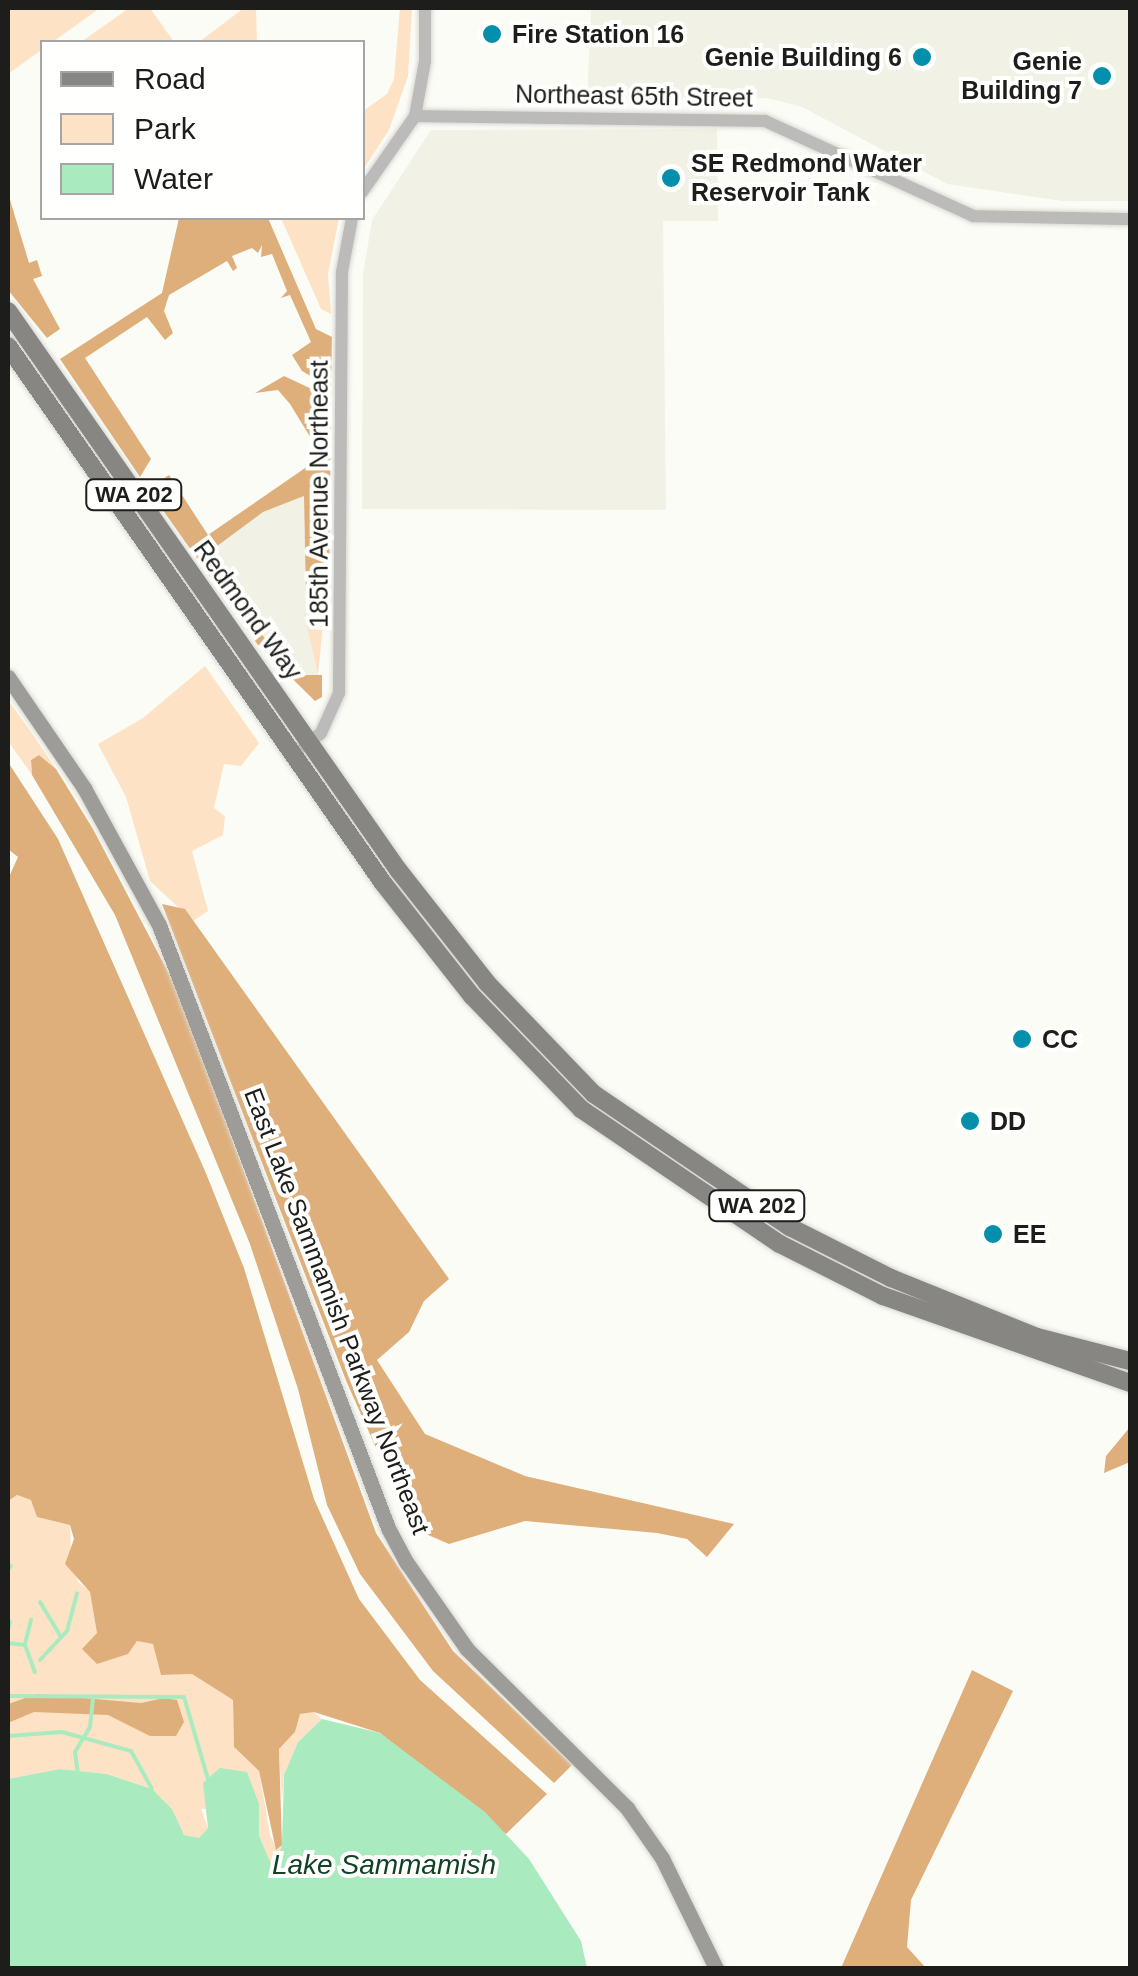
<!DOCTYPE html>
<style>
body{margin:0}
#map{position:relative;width:1138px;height:1976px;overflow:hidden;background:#fbfcf6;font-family:Helvetica,sans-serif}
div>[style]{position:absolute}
.built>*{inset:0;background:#f1f2e5}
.green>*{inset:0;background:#fee2c5}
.forest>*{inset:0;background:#dfaf7b}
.water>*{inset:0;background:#aaeabf}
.stream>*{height:4px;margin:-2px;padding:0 2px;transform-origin:2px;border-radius:2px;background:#aaeabf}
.roads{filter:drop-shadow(0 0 2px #d7d8d3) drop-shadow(0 0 2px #d7d8d3)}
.tertiary>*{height:12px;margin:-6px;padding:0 6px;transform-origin:6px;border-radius:6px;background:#bcbbb9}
.secondary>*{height:15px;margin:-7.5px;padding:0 7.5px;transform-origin:7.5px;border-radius:7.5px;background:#9e9c99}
.primary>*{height:18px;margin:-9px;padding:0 9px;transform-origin:9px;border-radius:9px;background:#888682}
.dots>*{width:28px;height:28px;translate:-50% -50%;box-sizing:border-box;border:5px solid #fffffe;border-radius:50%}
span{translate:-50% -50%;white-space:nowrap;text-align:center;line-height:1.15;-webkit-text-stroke:8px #fffffe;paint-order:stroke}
.shield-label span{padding:2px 8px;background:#fffffe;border:2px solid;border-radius:8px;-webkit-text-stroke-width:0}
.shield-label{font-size:22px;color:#1d1d1b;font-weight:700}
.poi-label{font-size:25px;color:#1d1d1b;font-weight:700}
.left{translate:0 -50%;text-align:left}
.right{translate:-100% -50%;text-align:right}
.street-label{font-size:25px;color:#1d1d1b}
.water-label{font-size:28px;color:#124226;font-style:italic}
.frame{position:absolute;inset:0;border:10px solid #1d1d1b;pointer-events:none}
.legend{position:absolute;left:40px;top:40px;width:325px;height:180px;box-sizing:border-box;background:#fffffe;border:2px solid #a5a5a3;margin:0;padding:12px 18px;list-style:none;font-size:30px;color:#1d1d1b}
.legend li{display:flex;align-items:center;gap:20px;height:50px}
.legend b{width:50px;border:2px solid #a5a5a3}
</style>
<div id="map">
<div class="built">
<i style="clip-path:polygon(591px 8px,1130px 8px,1130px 201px,1062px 201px,947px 184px,802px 107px,767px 98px,587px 103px)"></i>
<i style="clip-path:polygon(717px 129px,718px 221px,663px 221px,666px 510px,362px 509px,363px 274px,372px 220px,431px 130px)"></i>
<i style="clip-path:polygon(304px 496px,306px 599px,321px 604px,319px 622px,305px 615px,318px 675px,298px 675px,267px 642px,208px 552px,263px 512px)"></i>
</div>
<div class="green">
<i style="clip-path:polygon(8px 8px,100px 8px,8px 74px)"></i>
<i style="clip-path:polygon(129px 8px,150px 8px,174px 42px,81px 42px)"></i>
<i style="clip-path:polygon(244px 8px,256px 8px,257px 42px,199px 42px)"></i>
<i style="clip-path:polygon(400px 8px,412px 8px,408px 76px,389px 130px,363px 170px,363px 111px,387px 94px,394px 79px)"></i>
<i style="clip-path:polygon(281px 218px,339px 218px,328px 274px,331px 314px,321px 309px)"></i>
<i style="clip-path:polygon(321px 604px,325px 604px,318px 675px,304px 613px,319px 622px)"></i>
<i style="clip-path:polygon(205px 666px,259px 743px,241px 766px,224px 764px,214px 808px,225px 816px,223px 835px,192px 851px,208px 911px,193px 921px,150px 881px,126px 797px,98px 744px,143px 718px)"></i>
<i style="clip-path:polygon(8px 700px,31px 732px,56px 769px,39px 755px,31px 760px,32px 775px,8px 741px)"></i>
<i style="clip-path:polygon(16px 1495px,32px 1500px,37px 1517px,70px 1525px,71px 1556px,78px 1582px,90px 1591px,97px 1633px,154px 1644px,161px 1675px,192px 1674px,233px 1700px,234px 1747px,259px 1771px,270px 1835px,277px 1849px,282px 1845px,279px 1869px,270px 1866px,259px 1836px,259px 1804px,201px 1809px,208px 1828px,199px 1839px,184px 1835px,152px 1789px,108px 1774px,60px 1769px,8px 1779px,8px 1501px)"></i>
<i style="clip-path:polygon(314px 1712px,322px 1719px,298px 1742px,284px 1775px,282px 1802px,279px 1749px,295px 1732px,300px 1713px)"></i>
</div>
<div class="forest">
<i style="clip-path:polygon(8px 193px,29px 263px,37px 260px,42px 276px,33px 279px,60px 329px,47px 338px,8px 290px)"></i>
<i style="clip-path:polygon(179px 218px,268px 218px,316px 329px,332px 337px,331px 388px,302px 371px,292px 355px,311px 342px,290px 295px,281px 298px,287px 291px,272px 254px,261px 257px,262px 245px,258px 253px,252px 248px,232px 256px,237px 268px,233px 271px,227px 261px,169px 295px,164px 311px,173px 333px,165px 340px,147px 317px,85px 358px,151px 459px,140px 477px,60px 359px,162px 293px)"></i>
<i style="clip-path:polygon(284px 376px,331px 398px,329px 605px,306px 600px,304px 496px,263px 512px,209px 552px,267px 642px,298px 675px,322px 675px,322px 697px,315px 701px,257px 644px,148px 489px,169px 475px,208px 535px,308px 466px,320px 453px,290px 404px,278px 390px,255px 393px)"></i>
<i style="clip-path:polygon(39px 755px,56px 769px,93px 829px,178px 991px,376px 1533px,453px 1651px,572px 1765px,554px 1783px,433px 1671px,360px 1574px,327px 1505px,298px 1389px,250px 1244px,115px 915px,32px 775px,31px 760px)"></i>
<i style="clip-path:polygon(8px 762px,58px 839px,205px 1171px,244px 1268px,314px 1499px,359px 1599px,420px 1680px,547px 1794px,506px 1834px,380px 1733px,314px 1712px,300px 1714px,295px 1732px,279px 1749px,282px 1845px,276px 1850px,259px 1771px,234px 1747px,233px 1700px,192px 1674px,161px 1675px,153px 1644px,137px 1641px,128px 1654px,97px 1664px,82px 1649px,97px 1633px,90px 1592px,65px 1564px,74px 1539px,70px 1525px,37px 1517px,31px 1500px,17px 1495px,8px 1501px,8px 879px,18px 857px,8px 849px)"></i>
<i style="clip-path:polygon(162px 904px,185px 909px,449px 1279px,424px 1301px,409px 1332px,377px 1360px,425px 1434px,525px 1476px,734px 1524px,707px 1557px,687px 1539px,657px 1533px,525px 1521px,449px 1544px,412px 1528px,347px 1383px)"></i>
<i style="clip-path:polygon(1130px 1427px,1130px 1462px,1104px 1473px,1106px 1456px)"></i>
<i style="clip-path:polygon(972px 1670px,1013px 1691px,911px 1900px,907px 1947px,926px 1968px,841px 1968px)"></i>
<i style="clip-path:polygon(37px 1694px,141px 1703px,164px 1698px,177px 1700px,184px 1722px,176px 1736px,150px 1736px,108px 1715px,34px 1712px,8px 1723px,8px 1704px)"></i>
</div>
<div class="water">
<i style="clip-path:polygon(322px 1719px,380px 1733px,485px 1812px,529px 1859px,581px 1941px,587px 1968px,8px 1968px,8px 1779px,60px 1769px,107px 1774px,152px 1789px,172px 1809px,184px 1835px,199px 1838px,208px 1828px,203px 1783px,220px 1768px,247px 1772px,259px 1804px,259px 1836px,274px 1871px,282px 1845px,284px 1775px,298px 1742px)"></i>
</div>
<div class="stream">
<i style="left:8px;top:1569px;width:4px;rotate:-45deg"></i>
<i style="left:40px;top:1602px;width:39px;rotate:59deg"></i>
<i style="left:8px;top:1630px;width:8px;rotate:-76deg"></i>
<i style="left:8px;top:1643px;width:17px;rotate:7deg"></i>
<i style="left:25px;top:1645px;width:29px;rotate:70deg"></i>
<i style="left:25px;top:1644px;width:25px;rotate:-76deg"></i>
<i style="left:40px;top:1660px;width:40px;rotate:-47deg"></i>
<i style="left:67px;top:1631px;width:39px;rotate:-75deg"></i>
<i style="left:8px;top:1696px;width:176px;rotate:0.3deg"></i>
<i style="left:184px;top:1697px;width:85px;rotate:73.7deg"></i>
<i style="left:8px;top:1736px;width:54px;rotate:-4.2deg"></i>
<i style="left:62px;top:1732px;width:72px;rotate:15.4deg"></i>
<i style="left:131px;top:1751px;width:43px;rotate:61.1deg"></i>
<i style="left:78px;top:1774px;width:22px;rotate:-98deg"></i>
<i style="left:75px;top:1752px;width:29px;rotate:-59deg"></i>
<i style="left:90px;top:1727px;width:29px;rotate:-84deg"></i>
</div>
<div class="roads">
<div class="tertiary">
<i style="left:415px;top:116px;width:350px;rotate:0.8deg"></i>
<i style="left:765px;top:121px;width:229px;rotate:24.5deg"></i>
<i style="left:973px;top:216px;width:157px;rotate:1.1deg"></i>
<i style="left:362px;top:192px;width:93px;rotate:-55.1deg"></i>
<i style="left:415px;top:116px;width:56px;rotate:-79.7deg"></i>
<i style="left:425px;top:61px;width:53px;rotate:-90deg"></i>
<i style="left:304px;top:746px;width:21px;rotate:-37deg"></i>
<i style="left:321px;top:733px;width:44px;rotate:-65.8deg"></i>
<i style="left:339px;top:693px;width:421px;rotate:-89.6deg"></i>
<i style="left:342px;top:272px;width:55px;rotate:-79.5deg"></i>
</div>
<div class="secondary">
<i style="left:8px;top:677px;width:135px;rotate:55.6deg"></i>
<i style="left:84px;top:788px;width:156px;rotate:61.3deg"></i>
<i style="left:159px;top:925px;width:645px;rotate:69.2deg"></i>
<i style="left:388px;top:1528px;width:40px;rotate:62deg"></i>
<i style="left:407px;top:1563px;width:105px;rotate:55.1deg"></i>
<i style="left:467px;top:1649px;width:226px;rotate:44.8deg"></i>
<i style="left:627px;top:1808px;width:61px;rotate:55deg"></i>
<i style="left:662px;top:1858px;width:123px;rotate:63.9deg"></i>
</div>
<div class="primary">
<i style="left:8px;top:311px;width:683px;rotate:55.08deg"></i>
<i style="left:399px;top:871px;width:142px;rotate:51.8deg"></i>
<i style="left:487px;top:983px;width:154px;rotate:46.1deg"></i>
<i style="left:594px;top:1094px;width:237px;rotate:34.2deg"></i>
<i style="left:790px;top:1227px;width:113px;rotate:26.8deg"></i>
<i style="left:891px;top:1278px;width:157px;rotate:22deg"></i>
<i style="left:1037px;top:1337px;width:96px;rotate:14.5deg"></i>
<i style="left:8px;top:346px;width:655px;rotate:55.07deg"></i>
<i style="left:383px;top:883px;width:144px;rotate:51.8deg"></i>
<i style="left:472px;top:996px;width:157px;rotate:46deg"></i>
<i style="left:581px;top:1109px;width:240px;rotate:34.2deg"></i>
<i style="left:780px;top:1244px;width:115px;rotate:26.8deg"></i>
<i style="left:883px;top:1296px;width:262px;rotate:19.4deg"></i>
</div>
</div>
<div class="dots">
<i style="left:492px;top:34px;background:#048fac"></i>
<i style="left:922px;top:57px;background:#048fac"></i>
<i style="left:1102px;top:76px;background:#048fac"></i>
<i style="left:671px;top:178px;background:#048fac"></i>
<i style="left:1022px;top:1039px;background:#048fac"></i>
<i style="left:970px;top:1121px;background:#048fac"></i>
<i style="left:993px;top:1234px;background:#048fac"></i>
</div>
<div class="shield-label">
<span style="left:134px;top:495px">WA 202</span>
<span style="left:757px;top:1206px">WA 202</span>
</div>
<div class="poi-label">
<span class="left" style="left:512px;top:34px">Fire Station 16</span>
<span class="right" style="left:902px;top:57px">Genie Building 6</span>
<span class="right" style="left:1082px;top:76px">Genie<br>Building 7</span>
<span class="left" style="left:691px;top:178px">SE Redmond Water<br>Reservoir Tank</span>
<span class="left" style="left:1042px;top:1039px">CC</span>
<span class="left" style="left:990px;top:1121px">DD</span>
<span class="left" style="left:1013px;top:1234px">EE</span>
</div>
<div class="street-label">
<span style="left:634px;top:96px;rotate:1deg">Northeast 65th Street</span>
<span style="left:319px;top:494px;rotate:-90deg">185th Avenue Northeast</span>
<span style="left:248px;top:610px;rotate:54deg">Redmond Way</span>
<span style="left:337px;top:1311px;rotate:69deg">East Lake Sammamish Parkway Northeast</span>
</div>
<div class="water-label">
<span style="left:384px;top:1865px">Lake Sammamish</span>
</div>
<div class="frame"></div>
<ul class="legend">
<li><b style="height:12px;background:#888682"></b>Road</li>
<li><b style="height:28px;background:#fee2c5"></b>Park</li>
<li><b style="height:28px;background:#aaeabf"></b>Water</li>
</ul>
</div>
